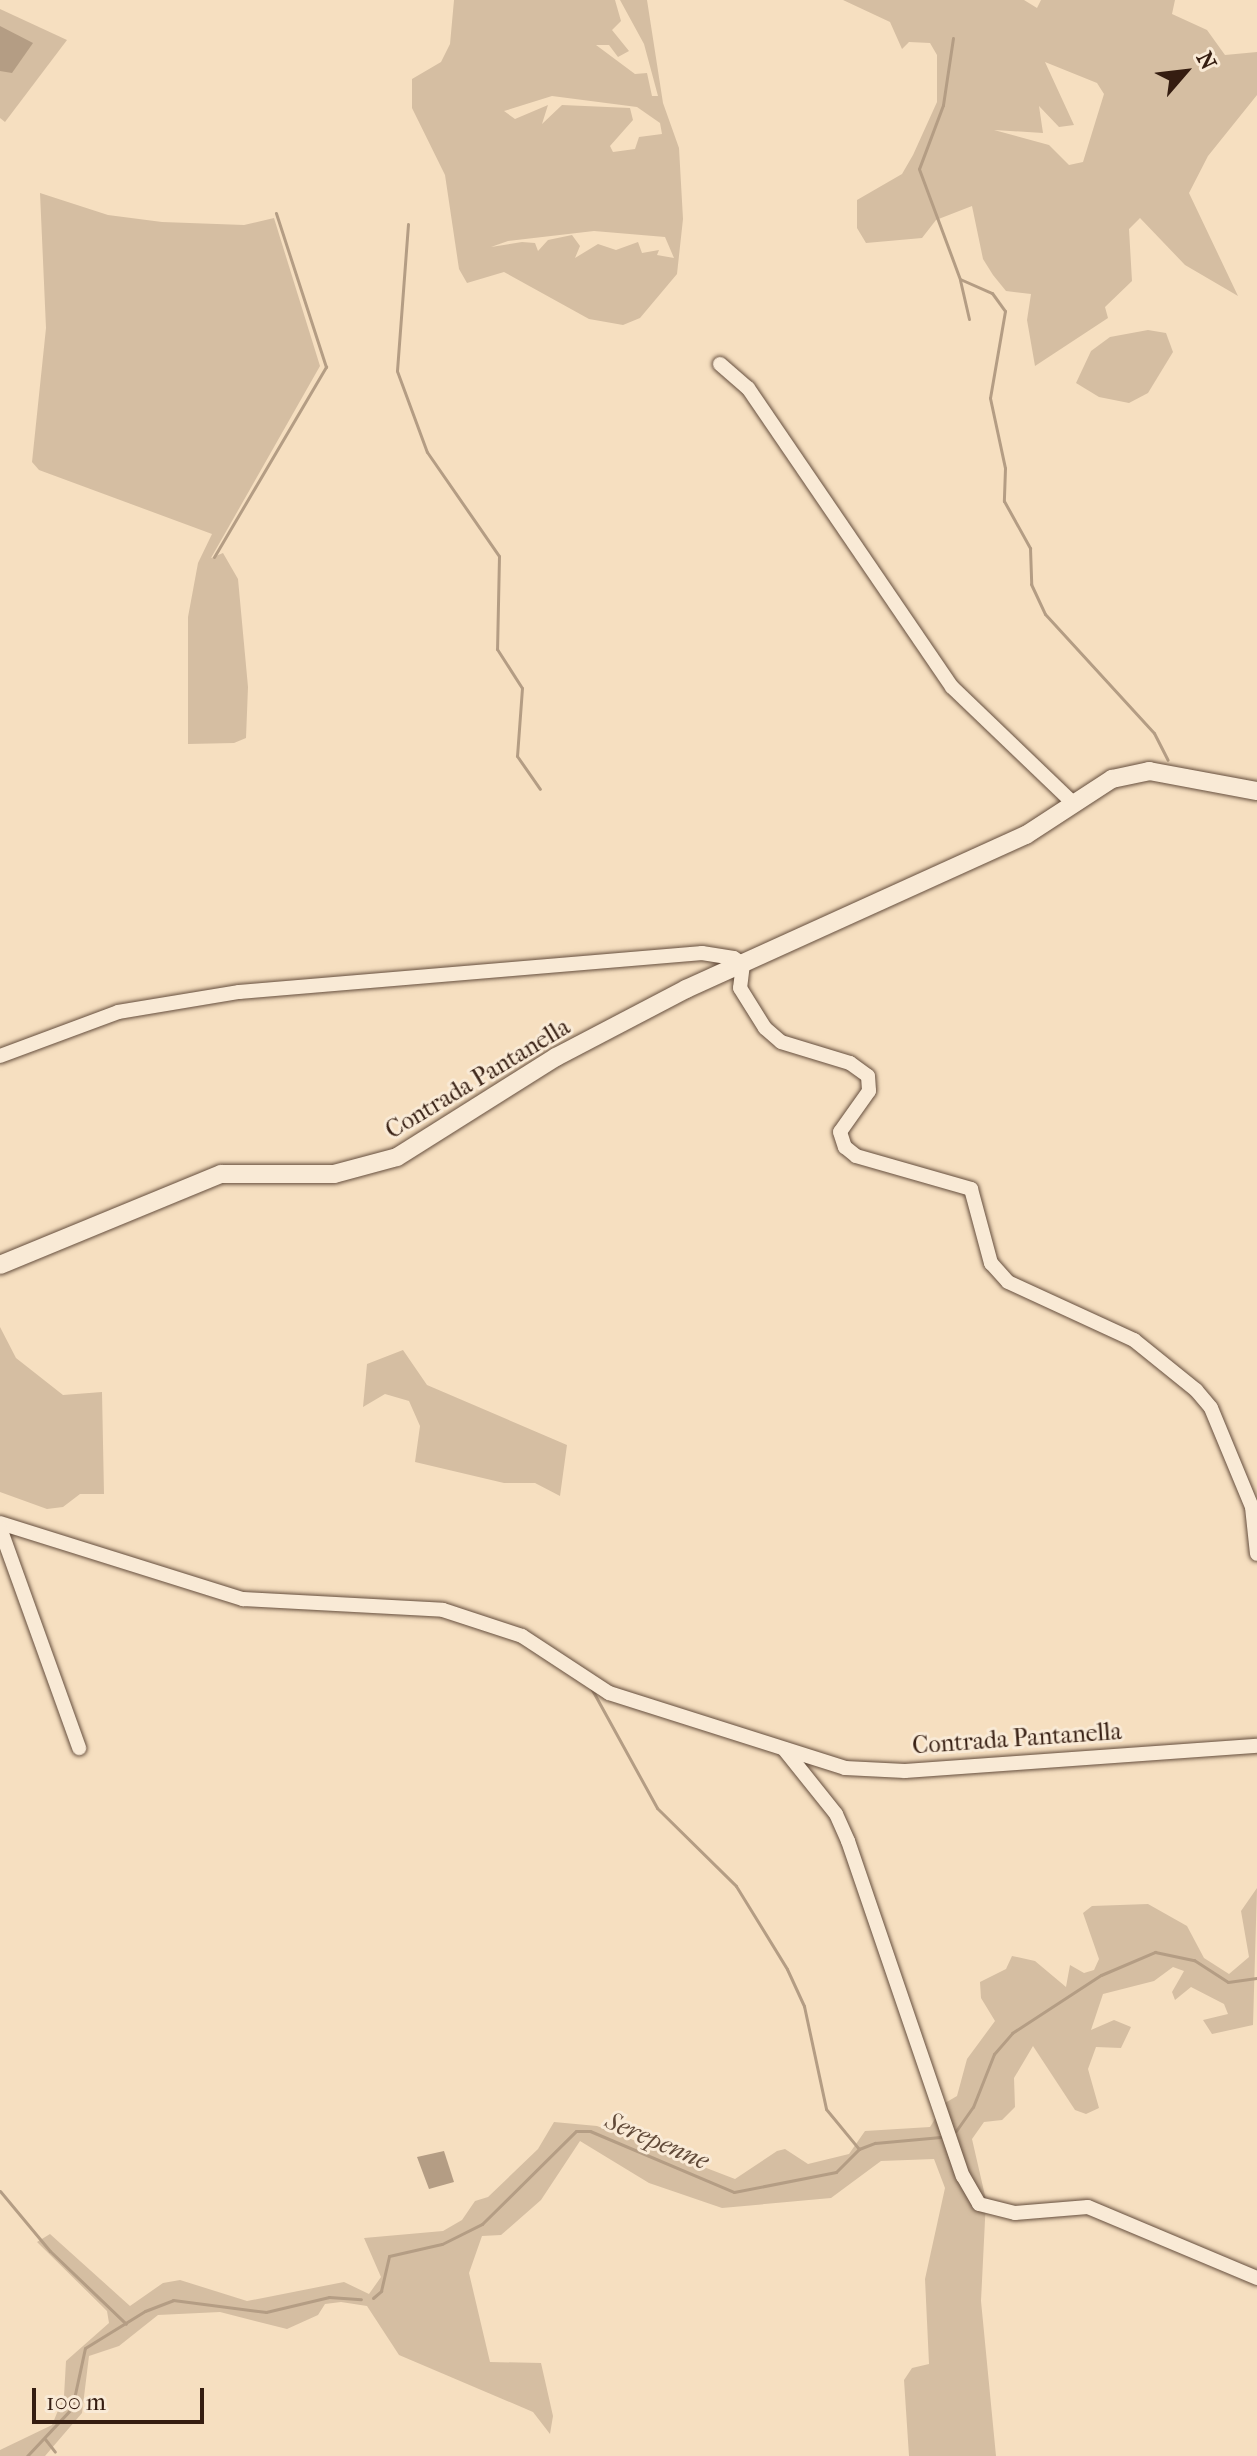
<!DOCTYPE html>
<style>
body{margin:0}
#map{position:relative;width:1257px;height:2456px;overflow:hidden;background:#f6dfc0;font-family:"IM FELL French Canon",serif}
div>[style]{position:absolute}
.green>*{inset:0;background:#d5bea2}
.water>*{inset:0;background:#b49d84}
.stream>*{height:3px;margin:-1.5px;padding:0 1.5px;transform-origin:1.5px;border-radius:1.5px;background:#b49d84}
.roads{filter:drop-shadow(0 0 2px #654e3d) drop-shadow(0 0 2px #654e3d)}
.minor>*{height:14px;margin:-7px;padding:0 7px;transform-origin:7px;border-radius:7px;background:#f9ead6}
.tertiary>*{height:18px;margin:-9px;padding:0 9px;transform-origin:9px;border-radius:9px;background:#f9ead6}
span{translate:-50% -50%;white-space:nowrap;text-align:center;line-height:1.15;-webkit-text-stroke:6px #f9ead6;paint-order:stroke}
.street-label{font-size:24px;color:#351d11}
.water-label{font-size:26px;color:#614a39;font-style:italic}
.north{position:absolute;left:1145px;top:32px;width:80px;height:80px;-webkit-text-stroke:6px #f9ead6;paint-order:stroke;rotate:62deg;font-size:22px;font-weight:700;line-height:32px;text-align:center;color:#351d11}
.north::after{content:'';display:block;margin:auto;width:28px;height:36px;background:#351d11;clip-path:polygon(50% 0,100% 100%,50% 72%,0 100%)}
.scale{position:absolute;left:32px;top:2388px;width:172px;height:36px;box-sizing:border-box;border:4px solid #351d11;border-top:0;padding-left:10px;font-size:24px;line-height:28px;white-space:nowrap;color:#351d11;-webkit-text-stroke:6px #f9ead6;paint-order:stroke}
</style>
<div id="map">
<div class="green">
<i style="clip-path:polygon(evenodd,454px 0,615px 0,621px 21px,612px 30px,629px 51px,618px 57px,609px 45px,596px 45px,635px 74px,647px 73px,652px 96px,658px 96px,644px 44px,620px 0,647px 0,663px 103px,679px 148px,683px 219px,677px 274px,640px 318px,623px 325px,589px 319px,504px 272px,467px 283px,459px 269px,445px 175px,412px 108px,412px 79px,441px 62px,450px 44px,454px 0,552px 96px,637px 107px,660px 123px,662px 134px,639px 137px,635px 149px,613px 152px,610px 146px,633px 120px,630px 108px,562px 105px,542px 124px,548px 105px,515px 119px,504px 111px,552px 96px,454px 0,594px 231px,665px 237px,674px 258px,657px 255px,659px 250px,642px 253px,638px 242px,616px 250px,598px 244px,575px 258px,580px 246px,572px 235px,548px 240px,538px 251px,535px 243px,522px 242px,491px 247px,508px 241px,594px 231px)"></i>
<i style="clip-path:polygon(evenodd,843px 0,1024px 0,1037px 8px,1041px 0,1175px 0,1172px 14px,1207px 30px,1225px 55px,1257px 52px,1257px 95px,1208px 156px,1189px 193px,1238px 296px,1185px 265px,1140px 218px,1129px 229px,1132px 281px,1105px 307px,1108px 318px,1035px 366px,1027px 320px,1031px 294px,1006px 291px,993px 275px,983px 259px,972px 206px,936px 220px,922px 238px,866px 243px,857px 228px,857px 200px,902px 174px,913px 155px,937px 102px,937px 55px,930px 43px,909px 42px,902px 49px,890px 22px,843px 0,1045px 62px,1097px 83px,1104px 94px,1083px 162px,1069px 165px,1049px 145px,994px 130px,1043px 133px,1039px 106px,1059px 127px,1074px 125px,1045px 62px)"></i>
<i style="clip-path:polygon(0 9px,67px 40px,5px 122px,0 118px)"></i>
<i style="clip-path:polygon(40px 193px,108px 215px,162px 222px,244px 225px,274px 218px,320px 366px,211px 558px,223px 553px,238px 579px,248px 687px,246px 738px,234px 743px,188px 744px,188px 617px,198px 563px,212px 534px,39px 470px,32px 462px,46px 328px)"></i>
<i style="clip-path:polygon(1148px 330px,1166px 333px,1173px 352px,1148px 393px,1129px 403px,1099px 397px,1076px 383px,1091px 351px,1110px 337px)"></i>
<i style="clip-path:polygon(0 1327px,16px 1358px,63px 1395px,102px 1392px,104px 1494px,80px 1494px,63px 1507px,47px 1509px,0 1492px)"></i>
<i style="clip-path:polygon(403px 1350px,427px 1385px,567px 1445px,560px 1496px,535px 1483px,504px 1483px,415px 1462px,420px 1426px,409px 1401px,385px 1394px,363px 1407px,367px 1364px)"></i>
<i style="clip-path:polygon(1257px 1888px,1253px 2025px,1212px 2034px,1203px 2020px,1228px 2014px,1224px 2004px,1191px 1987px,1175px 2000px,1172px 1992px,1184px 1971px,1173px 1967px,1154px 1981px,1103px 1994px,1091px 2030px,1114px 2020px,1131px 2027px,1121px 2048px,1096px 2047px,1088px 2069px,1099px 2108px,1086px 2114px,1075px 2110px,1033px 2046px,1014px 2078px,1015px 2107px,1002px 2120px,984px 2122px,972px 2139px,986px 2200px,981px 2301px,996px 2456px,909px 2456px,904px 2380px,912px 2368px,929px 2364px,925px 2279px,945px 2188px,934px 2159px,881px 2161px,831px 2198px,722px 2208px,649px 2183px,580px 2141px,541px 2200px,501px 2235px,482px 2236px,469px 2273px,490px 2362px,541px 2363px,553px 2416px,550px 2434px,533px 2412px,399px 2355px,367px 2306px,341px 2302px,325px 2304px,318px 2315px,287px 2329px,220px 2312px,158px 2315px,119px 2346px,89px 2356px,82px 2413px,45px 2456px,0 2456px,0 2450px,52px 2425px,64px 2396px,66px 2361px,109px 2323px,107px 2311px,37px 2242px,50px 2234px,130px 2306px,163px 2283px,180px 2280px,247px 2301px,344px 2282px,369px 2294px,381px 2277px,364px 2238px,443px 2231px,462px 2220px,475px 2201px,488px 2197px,538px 2149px,554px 2122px,597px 2126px,735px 2179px,777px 2151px,785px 2149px,808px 2164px,849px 2154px,865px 2131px,930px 2127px,945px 2103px,957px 2096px,967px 2059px,995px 2021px,981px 1998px,980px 1982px,1006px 1969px,1012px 1956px,1035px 1961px,1066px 1987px,1070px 1965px,1084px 1973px,1094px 1970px,1099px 1959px,1083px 1913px,1092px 1906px,1148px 1904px,1187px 1926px,1204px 1958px,1229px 1974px,1249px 1957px,1241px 1911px)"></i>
</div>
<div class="water">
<i style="clip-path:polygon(0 26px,33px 43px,12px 73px,0 71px)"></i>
<i style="clip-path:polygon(444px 2151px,454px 2182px,429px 2189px,417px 2157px)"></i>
</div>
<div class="stream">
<i style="left:953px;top:38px;width:68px;rotate:98.5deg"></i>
<i style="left:943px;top:105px;width:68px;rotate:110.6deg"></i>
<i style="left:919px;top:169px;width:117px;rotate:69.6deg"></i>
<i style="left:960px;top:279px;width:35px;rotate:24deg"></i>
<i style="left:992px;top:293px;width:22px;rotate:54deg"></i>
<i style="left:1005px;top:311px;width:88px;rotate:99.8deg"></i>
<i style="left:990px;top:398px;width:72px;rotate:77.9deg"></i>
<i style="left:1005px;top:468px;width:33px;rotate:92deg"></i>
<i style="left:1004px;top:501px;width:54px;rotate:61deg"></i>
<i style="left:1030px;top:548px;width:36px;rotate:88deg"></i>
<i style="left:1031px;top:584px;width:33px;rotate:65deg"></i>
<i style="left:1045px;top:614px;width:161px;rotate:47.5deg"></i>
<i style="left:1154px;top:733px;width:30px;rotate:63deg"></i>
<i style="left:408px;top:224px;width:147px;rotate:94.3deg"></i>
<i style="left:397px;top:371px;width:86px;rotate:69.7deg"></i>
<i style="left:427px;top:452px;width:126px;rotate:55.3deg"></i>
<i style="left:499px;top:556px;width:93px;rotate:91.2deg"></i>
<i style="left:497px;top:649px;width:46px;rotate:57.3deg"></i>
<i style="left:522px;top:688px;width:68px;rotate:94.2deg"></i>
<i style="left:517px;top:756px;width:40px;rotate:55.1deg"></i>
<i style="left:960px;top:280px;width:40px;rotate:77deg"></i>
<i style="left:214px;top:557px;width:221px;rotate:-59.5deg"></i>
<i style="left:326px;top:367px;width:162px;rotate:-108deg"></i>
<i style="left:590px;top:1686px;width:139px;rotate:61.2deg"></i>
<i style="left:657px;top:1808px;width:111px;rotate:44.6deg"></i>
<i style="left:736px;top:1886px;width:97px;rotate:58.4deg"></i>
<i style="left:787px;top:1969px;width:41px;rotate:65.3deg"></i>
<i style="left:804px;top:2006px;width:105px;rotate:77.9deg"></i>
<i style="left:826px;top:2109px;width:52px;rotate:50.5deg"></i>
<i style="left:956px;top:2131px;width:29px;rotate:-55deg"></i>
<i style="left:973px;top:2107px;width:57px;rotate:-68.4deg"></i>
<i style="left:994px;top:2054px;width:28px;rotate:-49deg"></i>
<i style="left:1012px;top:2033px;width:106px;rotate:-33.1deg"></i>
<i style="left:1101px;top:1975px;width:59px;rotate:-23.1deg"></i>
<i style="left:1155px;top:1952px;width:40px;rotate:12deg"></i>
<i style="left:1194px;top:1960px;width:40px;rotate:32.9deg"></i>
<i style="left:1228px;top:1982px;width:29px;rotate:-8deg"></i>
<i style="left:0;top:2191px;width:78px;rotate:50.2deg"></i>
<i style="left:50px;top:2251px;width:105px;rotate:43.8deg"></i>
<i style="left:373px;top:2298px;width:11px;rotate:-41deg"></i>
<i style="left:381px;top:2291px;width:36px;rotate:-77deg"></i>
<i style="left:389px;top:2256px;width:54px;rotate:-12.8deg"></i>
<i style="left:442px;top:2244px;width:45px;rotate:-26.6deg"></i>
<i style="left:482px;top:2224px;width:132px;rotate:-44.7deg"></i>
<i style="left:576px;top:2131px;width:14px"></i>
<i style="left:590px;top:2131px;width:156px;rotate:23deg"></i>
<i style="left:734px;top:2192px;width:104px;rotate:-11.1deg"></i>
<i style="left:836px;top:2172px;width:33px;rotate:-45deg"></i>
<i style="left:859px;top:2149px;width:17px;rotate:-21deg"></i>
<i style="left:875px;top:2143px;width:66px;rotate:-5.2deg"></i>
<i style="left:45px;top:2439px;width:16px;rotate:52deg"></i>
<i style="left:27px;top:2456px;width:66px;rotate:-46.8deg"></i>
<i style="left:72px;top:2408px;width:61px;rotate:-77.8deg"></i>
<i style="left:85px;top:2348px;width:70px;rotate:-31.7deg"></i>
<i style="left:145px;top:2311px;width:30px;rotate:-21deg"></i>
<i style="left:173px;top:2300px;width:94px;rotate:7.4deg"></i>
<i style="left:266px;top:2312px;width:65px;rotate:-13.4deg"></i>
<i style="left:329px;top:2297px;width:32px;rotate:4deg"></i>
</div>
<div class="roads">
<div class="minor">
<i style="left:720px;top:364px;width:37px;rotate:41deg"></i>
<i style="left:748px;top:388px;width:362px;rotate:55.7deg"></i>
<i style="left:952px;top:687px;width:169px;rotate:43.8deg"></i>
<i style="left:0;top:1056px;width:126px;rotate:-20.4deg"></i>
<i style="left:118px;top:1012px;width:123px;rotate:-9.4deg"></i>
<i style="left:239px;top:992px;width:465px;rotate:-4.8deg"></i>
<i style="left:702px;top:953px;width:32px;rotate:9deg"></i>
<i style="left:734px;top:958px;width:11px;rotate:34deg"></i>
<i style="left:743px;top:964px;width:24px;rotate:97deg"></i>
<i style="left:740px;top:988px;width:47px;rotate:58deg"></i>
<i style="left:765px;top:1028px;width:21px;rotate:41deg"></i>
<i style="left:781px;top:1042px;width:72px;rotate:16.9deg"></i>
<i style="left:850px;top:1063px;width:22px;rotate:36deg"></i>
<i style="left:868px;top:1076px;width:15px;rotate:86deg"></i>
<i style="left:869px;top:1091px;width:50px;rotate:125.3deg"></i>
<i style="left:840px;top:1132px;width:16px;rotate:72deg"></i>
<i style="left:845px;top:1147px;width:14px;rotate:39deg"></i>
<i style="left:856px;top:1156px;width:120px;rotate:16deg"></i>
<i style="left:971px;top:1189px;width:77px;rotate:74.9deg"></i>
<i style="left:991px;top:1263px;width:25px;rotate:48deg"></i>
<i style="left:1008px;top:1282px;width:139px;rotate:24.7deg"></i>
<i style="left:1134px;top:1340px;width:80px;rotate:38.9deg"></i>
<i style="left:1196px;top:1390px;width:23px;rotate:50deg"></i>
<i style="left:1211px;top:1408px;width:107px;rotate:67.5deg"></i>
<i style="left:1252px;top:1507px;width:47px;rotate:83.9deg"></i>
<i style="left:0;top:1523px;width:255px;rotate:17.4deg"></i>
<i style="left:243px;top:1599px;width:200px;rotate:3.1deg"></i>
<i style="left:443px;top:1610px;width:83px;rotate:18.2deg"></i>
<i style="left:522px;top:1636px;width:104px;rotate:33.2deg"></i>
<i style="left:609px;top:1693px;width:248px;rotate:17.6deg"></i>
<i style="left:845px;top:1768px;width:60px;rotate:2.9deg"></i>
<i style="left:905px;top:1771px;width:353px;rotate:-4.1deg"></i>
<i style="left:0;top:1528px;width:234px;rotate:70.2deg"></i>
<i style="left:784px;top:1749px;width:83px;rotate:51.3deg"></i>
<i style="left:836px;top:1814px;width:30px;rotate:66deg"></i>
<i style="left:848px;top:1841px;width:354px;rotate:71.1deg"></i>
<i style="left:963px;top:2176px;width:32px;rotate:60deg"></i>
<i style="left:979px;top:2204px;width:37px;rotate:14deg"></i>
<i style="left:1015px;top:2213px;width:73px;rotate:-4.7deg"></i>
<i style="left:1088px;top:2207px;width:183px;rotate:22.8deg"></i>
</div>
<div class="tertiary">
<i style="left:0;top:1265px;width:239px;rotate:-22.4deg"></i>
<i style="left:221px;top:1174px;width:113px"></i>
<i style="left:334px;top:1174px;width:65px;rotate:-15.1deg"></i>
<i style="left:397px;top:1157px;width:188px;rotate:-32.2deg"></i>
<i style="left:556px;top:1057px;width:147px;rotate:-27.6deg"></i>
<i style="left:686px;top:989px;width:373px;rotate:-24.4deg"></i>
<i style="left:1026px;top:835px;width:103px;rotate:-33.1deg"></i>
<i style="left:1112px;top:779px;width:38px;rotate:-12deg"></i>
<i style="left:1149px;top:771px;width:110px;rotate:10.5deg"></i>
</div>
</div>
<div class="street-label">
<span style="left:478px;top:1079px;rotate:-31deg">Contrada Pantanella</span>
<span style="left:1017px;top:1739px;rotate:-4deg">Contrada Pantanella</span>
</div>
<div class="water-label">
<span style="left:657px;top:2141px;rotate:23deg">Serepenne</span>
</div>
<div class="north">N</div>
<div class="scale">100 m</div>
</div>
